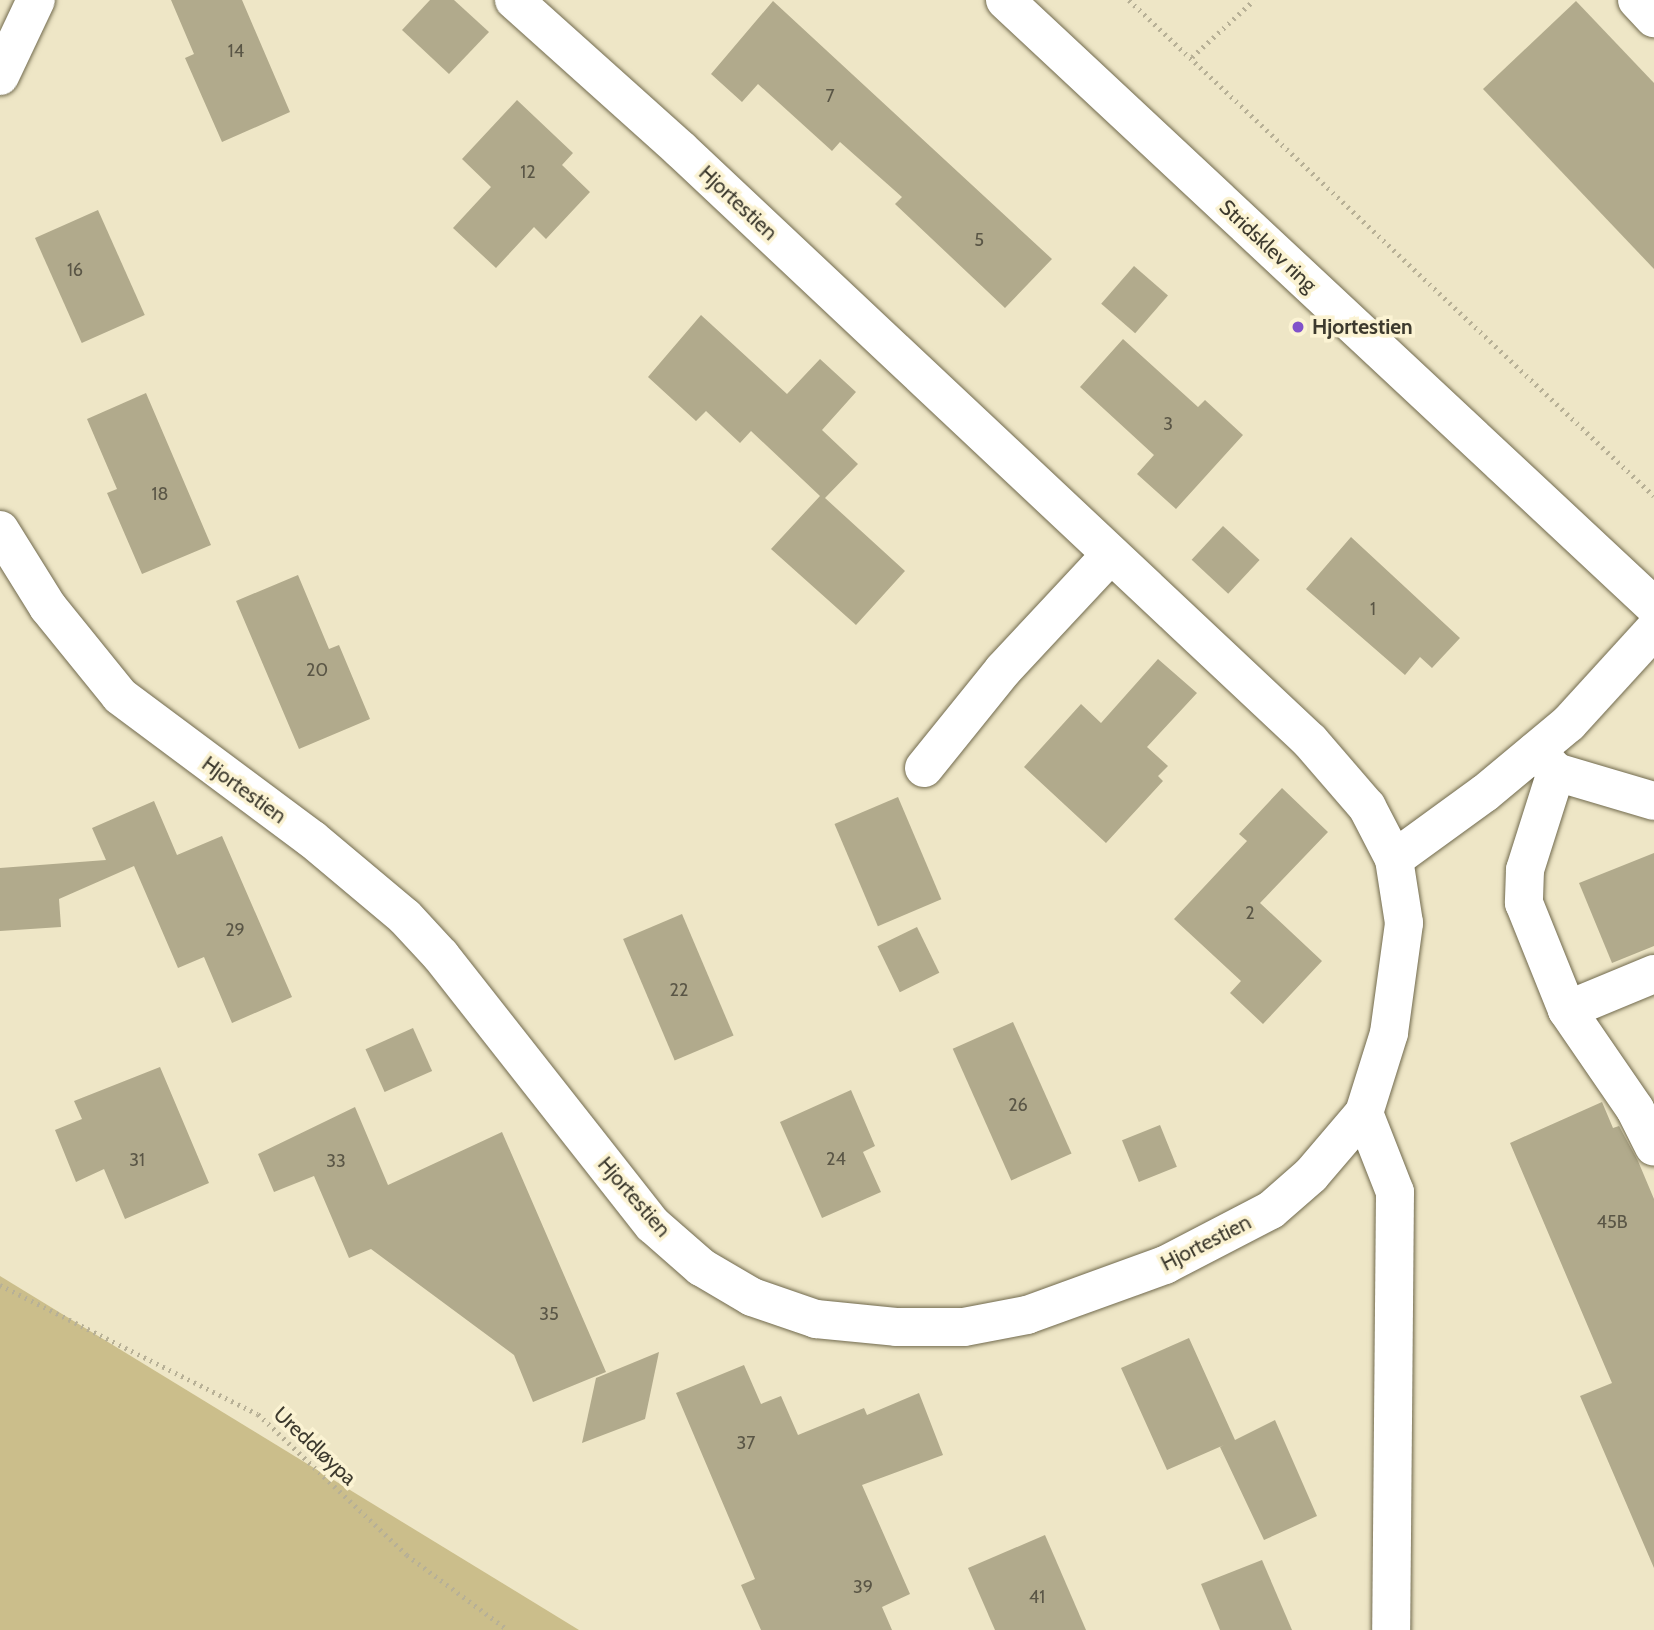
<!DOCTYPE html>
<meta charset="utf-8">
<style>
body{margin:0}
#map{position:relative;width:1654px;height:1630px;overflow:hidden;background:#eee6c6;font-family:Cabin,sans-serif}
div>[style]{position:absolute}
.green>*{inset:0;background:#cbbe8b}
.building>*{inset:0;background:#b1aa8c;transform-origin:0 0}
.path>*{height:4.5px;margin-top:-2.25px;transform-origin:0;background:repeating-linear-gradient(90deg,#b7b096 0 2px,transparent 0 7px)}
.roads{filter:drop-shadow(0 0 2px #716a4e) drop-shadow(0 0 2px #716a4e)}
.minor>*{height:38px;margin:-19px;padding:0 19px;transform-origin:19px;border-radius:19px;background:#fff}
.dots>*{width:19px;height:19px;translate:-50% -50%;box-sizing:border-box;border:4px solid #fbf3d3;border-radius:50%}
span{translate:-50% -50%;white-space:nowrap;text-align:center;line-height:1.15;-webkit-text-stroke:7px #fbf3d3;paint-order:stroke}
.number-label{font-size:18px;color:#5a5646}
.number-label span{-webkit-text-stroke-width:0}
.street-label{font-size:21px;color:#3d3a2e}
.poi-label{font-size:21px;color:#3d3a2e;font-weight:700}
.left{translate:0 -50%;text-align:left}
</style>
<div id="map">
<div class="green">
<i style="clip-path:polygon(0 1276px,579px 1630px,0 1630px)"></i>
</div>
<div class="building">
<i style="clip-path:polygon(171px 0,242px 0,290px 112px,222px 142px,185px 58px,194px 54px)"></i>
<i style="clip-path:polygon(430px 0,454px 0,489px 32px,449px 74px,402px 30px)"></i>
<i style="clip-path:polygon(773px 1px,1052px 259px,1005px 308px,895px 204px,902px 197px,840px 142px,832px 151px,758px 84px,742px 102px,711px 74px)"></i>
<i style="clip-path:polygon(1576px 1px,1654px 83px,1654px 269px,1483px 89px)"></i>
<i style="clip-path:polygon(517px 100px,573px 153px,562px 165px,590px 192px,546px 239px,534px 227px,496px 268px,453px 228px,491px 187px,462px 159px)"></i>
<i style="left:98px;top:210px;width:115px;height:69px;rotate:66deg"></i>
<i style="left:1134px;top:266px;width:45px;height:50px;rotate:41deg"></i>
<i style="clip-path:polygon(701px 315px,787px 394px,820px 359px,856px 392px,822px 430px,858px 464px,825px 498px,905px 571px,856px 625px,771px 549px,820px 496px,751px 431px,740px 443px,706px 411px,696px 421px,648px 377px)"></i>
<i style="clip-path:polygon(1123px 339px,1198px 407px,1205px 400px,1243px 435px,1176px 509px,1137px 474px,1154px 455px,1080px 387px)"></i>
<i style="clip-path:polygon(146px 393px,211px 545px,142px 574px,107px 493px,117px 489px,87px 419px)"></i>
<i style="left:1223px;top:526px;width:50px;height:46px;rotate:43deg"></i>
<i style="clip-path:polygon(1351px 537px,1460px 638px,1432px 668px,1420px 657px,1405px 675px,1306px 589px)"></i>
<i style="clip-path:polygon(298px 575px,329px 649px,339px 645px,370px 719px,299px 749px,236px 601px)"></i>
<i style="clip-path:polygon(1158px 659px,1197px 693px,1147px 747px,1168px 766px,1158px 776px,1163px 781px,1106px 843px,1024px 767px,1081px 704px,1101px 723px)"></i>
<i style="clip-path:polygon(1282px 788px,1328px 832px,1260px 903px,1322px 961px,1263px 1024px,1230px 993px,1241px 981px,1174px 919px,1247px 841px,1239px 834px)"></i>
<i style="left:898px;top:797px;width:111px;height:69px;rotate:67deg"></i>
<i style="clip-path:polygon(154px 801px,177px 855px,222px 836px,292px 997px,232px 1023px,204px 957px,178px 968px,134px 866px,59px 899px,61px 927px,0 931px,0 868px,106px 860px,92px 828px)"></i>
<i style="clip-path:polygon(1654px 853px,1654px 946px,1612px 963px,1579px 883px)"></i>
<i style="left:682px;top:914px;width:132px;height:64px;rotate:67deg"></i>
<i style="left:917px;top:927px;width:51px;height:44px;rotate:64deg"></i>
<i style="left:1013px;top:1022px;width:144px;height:66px;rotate:66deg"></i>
<i style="left:413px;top:1028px;width:47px;height:52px;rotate:66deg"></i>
<i style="clip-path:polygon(160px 1067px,209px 1183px,125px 1219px,104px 1169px,76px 1182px,55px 1130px,82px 1119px,74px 1101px)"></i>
<i style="clip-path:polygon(851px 1090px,875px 1146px,863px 1152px,881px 1192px,822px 1218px,780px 1122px)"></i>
<i style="clip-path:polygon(1602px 1102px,1613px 1128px,1619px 1126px,1638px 1161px,1654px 1199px,1654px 1568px,1580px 1396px,1612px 1383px,1510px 1143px)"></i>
<i style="clip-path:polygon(355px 1107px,388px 1185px,502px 1132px,606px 1372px,533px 1402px,514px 1355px,371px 1249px,349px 1258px,314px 1176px,274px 1192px,258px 1154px)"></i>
<i style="left:1160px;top:1125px;width:45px;height:41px;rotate:68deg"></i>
<i style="clip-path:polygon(1189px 1338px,1235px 1440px,1275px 1420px,1317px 1516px,1264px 1540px,1220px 1447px,1224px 1445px,1167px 1470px,1121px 1368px)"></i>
<i style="clip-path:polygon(659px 1352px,645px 1419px,582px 1443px,596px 1378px)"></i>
<i style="clip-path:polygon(744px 1365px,761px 1404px,781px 1396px,798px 1435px,864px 1408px,867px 1415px,919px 1393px,943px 1455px,862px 1485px,910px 1594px,882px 1607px,892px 1630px,761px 1630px,741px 1585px,755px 1579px,676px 1393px)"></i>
<i style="clip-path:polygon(1045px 1535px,1086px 1630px,995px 1630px,968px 1568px)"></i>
<i style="clip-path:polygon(1262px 1560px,1292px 1630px,1220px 1630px,1201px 1584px)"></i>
</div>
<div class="path">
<i style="left:1129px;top:0;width:722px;rotate:43.37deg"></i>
<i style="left:1192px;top:57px;width:84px;rotate:-42.6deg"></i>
<i style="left:0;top:1285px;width:288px;rotate:26.6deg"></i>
<i style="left:258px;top:1414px;width:205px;rotate:43.4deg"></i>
<i style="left:407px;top:1555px;width:126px;rotate:36.6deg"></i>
</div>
<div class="roads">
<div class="minor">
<i style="left:1005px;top:0;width:888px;rotate:43.04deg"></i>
<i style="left:1637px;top:0;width:25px;rotate:47deg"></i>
<i style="left:0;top:76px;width:84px;rotate:-64.7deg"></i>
<i style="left:0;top:530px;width:91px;rotate:58.1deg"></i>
<i style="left:48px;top:607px;width:114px;rotate:51deg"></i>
<i style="left:120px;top:696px;width:239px;rotate:36.7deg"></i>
<i style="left:312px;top:839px;width:121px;rotate:40deg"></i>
<i style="left:405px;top:917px;width:53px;rotate:47.3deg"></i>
<i style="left:441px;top:956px;width:342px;rotate:51.8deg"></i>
<i style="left:653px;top:1225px;width:64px;rotate:41.2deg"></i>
<i style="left:701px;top:1267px;width:59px;rotate:30.5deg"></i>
<i style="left:752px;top:1297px;width:68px;rotate:19deg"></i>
<i style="left:816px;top:1319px;width:80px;rotate:5.7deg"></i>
<i style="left:896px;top:1327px;width:68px"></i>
<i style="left:964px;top:1327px;width:64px;rotate:-10.8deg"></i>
<i style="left:1027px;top:1315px;width:147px;rotate:-19.9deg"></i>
<i style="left:1165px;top:1265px;width:119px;rotate:-27.4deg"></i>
<i style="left:1271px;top:1210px;width:53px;rotate:-41.2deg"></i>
<i style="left:1311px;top:1175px;width:82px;rotate:-49.5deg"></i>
<i style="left:1364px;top:1113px;width:84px;rotate:-72.6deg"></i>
<i style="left:1389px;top:1033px;width:111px;rotate:-82.2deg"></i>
<i style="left:1404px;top:923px;width:65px;rotate:-98.9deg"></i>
<i style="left:1394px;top:859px;width:59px;rotate:-117.4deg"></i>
<i style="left:1367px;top:807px;width:87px;rotate:-130.8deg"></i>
<i style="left:1310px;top:741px;width:865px;rotate:-136.78deg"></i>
<i style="left:680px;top:149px;width:223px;rotate:-138.1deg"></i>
<i style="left:1536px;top:751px;width:29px;rotate:46deg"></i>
<i style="left:1556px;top:772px;width:103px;rotate:107.6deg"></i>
<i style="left:1525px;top:870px;width:33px;rotate:92deg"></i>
<i style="left:1524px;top:903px;width:115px;rotate:68.1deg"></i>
<i style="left:1567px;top:1010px;width:120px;rotate:55.5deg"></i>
<i style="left:1635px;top:1109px;width:42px;rotate:63.4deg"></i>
<i style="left:924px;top:768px;width:126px;rotate:-51.1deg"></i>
<i style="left:1003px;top:670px;width:158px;rotate:-47deg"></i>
<i style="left:1556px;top:772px;width:102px;rotate:16.5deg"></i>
<i style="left:1394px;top:859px;width:112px;rotate:-36deg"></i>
<i style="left:1485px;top:793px;width:109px;rotate:-39.8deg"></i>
<i style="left:1569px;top:723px;width:126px;rotate:-47.6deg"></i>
<i style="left:1567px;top:1010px;width:94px;rotate:-22.5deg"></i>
<i style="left:1364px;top:1113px;width:85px;rotate:68.6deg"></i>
<i style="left:1395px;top:1192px;width:438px;rotate:90.5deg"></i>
</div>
</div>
<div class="dots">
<i style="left:1298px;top:327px;background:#8152ca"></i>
</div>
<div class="number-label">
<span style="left:236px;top:51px">14</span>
<span style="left:830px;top:96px">7</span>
<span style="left:528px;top:172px">12</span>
<span style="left:979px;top:240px">5</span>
<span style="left:75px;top:270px">16</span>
<span style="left:1168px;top:424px">3</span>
<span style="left:160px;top:494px">18</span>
<span style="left:1373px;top:609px">1</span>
<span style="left:317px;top:670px">20</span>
<span style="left:1250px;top:913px">2</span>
<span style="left:235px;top:930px">29</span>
<span style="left:679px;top:990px">22</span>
<span style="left:1018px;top:1105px">26</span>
<span style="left:836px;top:1159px">24</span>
<span style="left:137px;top:1160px">31</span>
<span style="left:336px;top:1161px">33</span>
<span style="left:1612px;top:1222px">45B</span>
<span style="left:549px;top:1314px">35</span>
<span style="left:746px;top:1443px">37</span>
<span style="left:863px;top:1587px">39</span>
<span style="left:1037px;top:1597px">41</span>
</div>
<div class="street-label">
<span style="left:738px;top:203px;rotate:43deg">Hjortestien</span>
<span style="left:1268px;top:246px;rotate:43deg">Stridsklev ring</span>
<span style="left:244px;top:790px;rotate:36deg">Hjortestien</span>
<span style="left:634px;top:1197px;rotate:49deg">Hjortestien</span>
<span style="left:1206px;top:1243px;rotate:-27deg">Hjortestien</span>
<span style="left:315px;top:1446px;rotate:43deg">Ureddløypa</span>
</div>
<div class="poi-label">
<span class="left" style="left:1312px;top:327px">Hjortestien</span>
</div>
</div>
